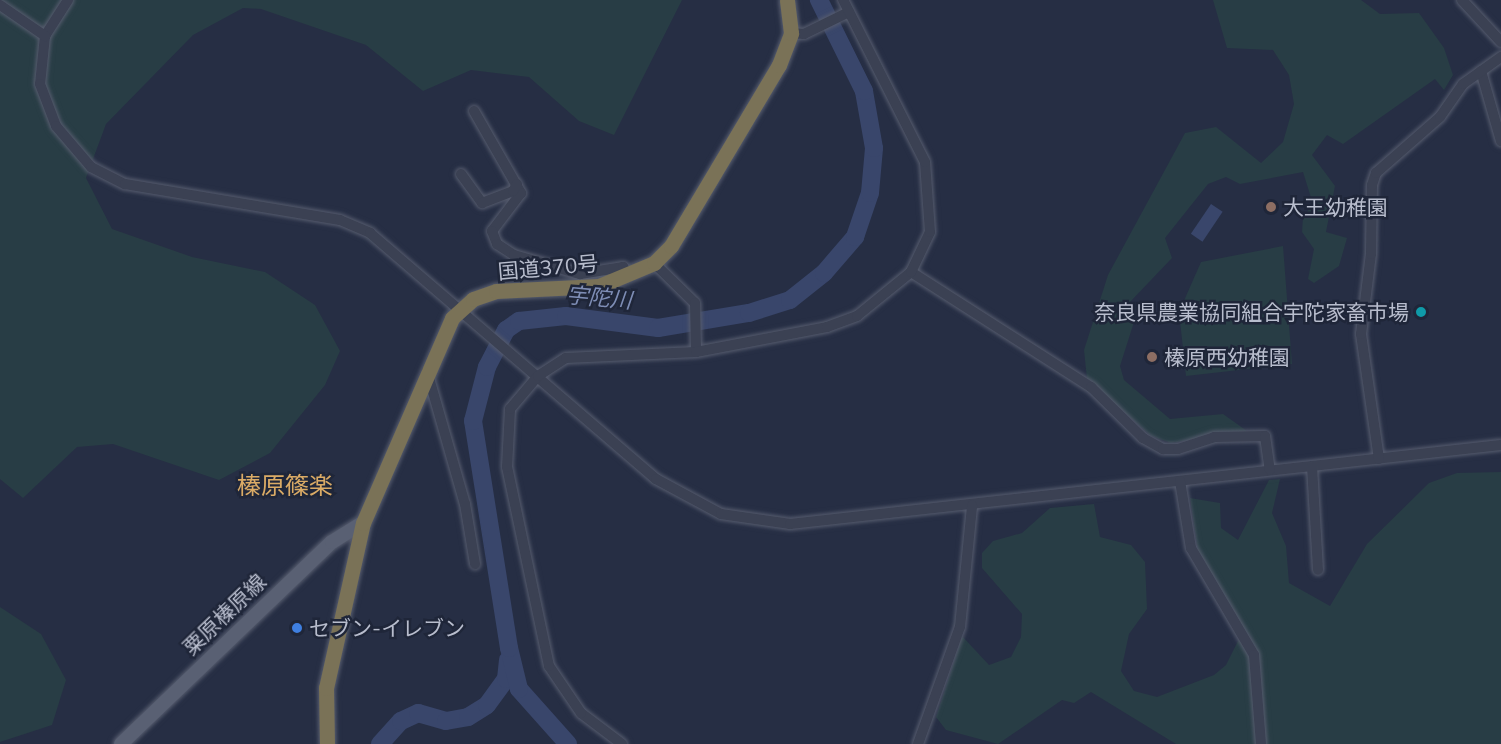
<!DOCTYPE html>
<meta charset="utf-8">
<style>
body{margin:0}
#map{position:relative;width:1501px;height:744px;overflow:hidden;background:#262e44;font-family:Mulish,"Noto Sans JP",sans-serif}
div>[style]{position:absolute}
.green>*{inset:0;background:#283d45}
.water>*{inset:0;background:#39466b;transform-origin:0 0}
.river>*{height:18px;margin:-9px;padding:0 9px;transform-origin:9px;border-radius:9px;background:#39466b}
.roads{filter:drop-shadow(0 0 2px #565c6e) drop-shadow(0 0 2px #565c6e)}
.minor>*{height:10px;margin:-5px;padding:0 5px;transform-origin:5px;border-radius:5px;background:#3b4153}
.major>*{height:14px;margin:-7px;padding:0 7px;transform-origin:7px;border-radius:7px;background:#596073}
.highway>*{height:15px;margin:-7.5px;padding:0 7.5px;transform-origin:7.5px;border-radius:7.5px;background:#7a7257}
.dots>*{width:16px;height:16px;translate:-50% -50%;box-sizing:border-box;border:3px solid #1f2639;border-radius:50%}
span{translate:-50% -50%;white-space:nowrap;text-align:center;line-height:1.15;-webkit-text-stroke:5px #1f2639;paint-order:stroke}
.poi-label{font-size:21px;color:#b8bdcd}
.left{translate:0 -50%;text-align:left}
.right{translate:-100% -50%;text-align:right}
.street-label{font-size:21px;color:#b8bdcd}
.water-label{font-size:22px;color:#7e8db5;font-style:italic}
.quarter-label{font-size:24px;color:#daab66}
</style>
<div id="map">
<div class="green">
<i style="clip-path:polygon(0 0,682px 0,614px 135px,579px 121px,529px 77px,471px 70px,423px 91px,366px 45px,261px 9px,243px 8px,193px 35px,106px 124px,86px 178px,112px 229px,192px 257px,265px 272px,315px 305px,340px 351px,325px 385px,270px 453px,219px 480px,113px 444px,77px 447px,23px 498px,0 479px)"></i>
<i style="clip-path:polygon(1213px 0,1361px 0,1380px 14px,1419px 13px,1444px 48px,1453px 75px,1444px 90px,1435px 79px,1343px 144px,1327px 135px,1312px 155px,1335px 186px,1326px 232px,1347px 238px,1339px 266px,1314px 283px,1308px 279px,1314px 249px,1302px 232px,1303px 217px,1313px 204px,1303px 172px,1240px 184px,1226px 177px,1208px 184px,1165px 238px,1172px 258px,1130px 302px,1134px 322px,1120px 366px,1124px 380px,1170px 419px,1223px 414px,1247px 431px,1171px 443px,1151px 436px,1087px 379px,1084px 350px,1108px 275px,1185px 133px,1216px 127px,1261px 163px,1283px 142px,1294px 104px,1289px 75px,1273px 50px,1227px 48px)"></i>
<i style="clip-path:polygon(1283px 246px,1292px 364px,1186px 376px,1179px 312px,1201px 262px)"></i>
<i style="clip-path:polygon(1501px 472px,1501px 744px,1176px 744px,1091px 692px,1074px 703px,1062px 700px,998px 744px,946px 730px,936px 717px,962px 636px,989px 665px,1011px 657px,1021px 637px,1022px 614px,982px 568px,982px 553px,993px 541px,1022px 533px,1050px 508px,1094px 504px,1100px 537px,1131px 545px,1145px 562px,1147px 609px,1129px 634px,1121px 671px,1134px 691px,1157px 697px,1214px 675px,1226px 665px,1242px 633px,1201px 573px,1190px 498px,1220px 503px,1221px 528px,1238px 540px,1269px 480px,1280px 479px,1272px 513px,1286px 546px,1289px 583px,1330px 606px,1367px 544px,1429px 483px,1457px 473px)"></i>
<i style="clip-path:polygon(0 607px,41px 634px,66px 680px,52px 725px,0 742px)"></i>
</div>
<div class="water">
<i style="left:1211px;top:204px;width:14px;height:36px;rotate:34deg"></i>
</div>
<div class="river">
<i style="left:380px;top:744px;width:31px;rotate:-48deg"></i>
<i style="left:401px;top:721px;width:19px;rotate:-25deg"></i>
<i style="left:418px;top:713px;width:29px;rotate:16deg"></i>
<i style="left:446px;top:721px;width:22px;rotate:-10deg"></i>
<i style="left:468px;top:717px;width:22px;rotate:-32deg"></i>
<i style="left:487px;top:705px;width:32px;rotate:-54deg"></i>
<i style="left:506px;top:679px;width:19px;rotate:-84deg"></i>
<i style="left:568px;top:744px;width:74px;rotate:-131.7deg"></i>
<i style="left:519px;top:689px;width:42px;rotate:-103.7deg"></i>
<i style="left:509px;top:648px;width:230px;rotate:-99deg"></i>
<i style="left:473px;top:421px;width:56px;rotate:-75.5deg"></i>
<i style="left:487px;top:367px;width:42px;rotate:-62.8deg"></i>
<i style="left:506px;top:330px;width:16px;rotate:-35deg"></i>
<i style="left:519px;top:321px;width:47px;rotate:-6.1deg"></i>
<i style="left:566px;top:316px;width:93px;rotate:7.4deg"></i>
<i style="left:658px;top:328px;width:92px;rotate:-9.4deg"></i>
<i style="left:749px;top:313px;width:43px;rotate:-17.6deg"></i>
<i style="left:790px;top:300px;width:43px;rotate:-38.5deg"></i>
<i style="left:824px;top:273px;width:48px;rotate:-49.3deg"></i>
<i style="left:855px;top:237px;width:46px;rotate:-71.2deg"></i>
<i style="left:870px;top:193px;width:45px;rotate:-84.9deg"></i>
<i style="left:874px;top:148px;width:58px;rotate:-100deg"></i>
<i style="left:864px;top:91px;width:102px;rotate:-116.3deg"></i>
</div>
<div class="roads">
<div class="minor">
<i style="left:68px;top:0;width:43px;rotate:122.6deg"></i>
<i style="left:45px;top:36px;width:48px;rotate:95.9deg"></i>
<i style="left:40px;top:84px;width:45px;rotate:69.1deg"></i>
<i style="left:56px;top:126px;width:54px;rotate:49.5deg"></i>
<i style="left:91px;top:167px;width:38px;rotate:27deg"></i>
<i style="left:125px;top:184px;width:218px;rotate:9.5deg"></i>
<i style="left:340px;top:220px;width:33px;rotate:23deg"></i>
<i style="left:370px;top:233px;width:377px;rotate:40.7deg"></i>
<i style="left:656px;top:479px;width:74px;rotate:28.3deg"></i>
<i style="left:721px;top:514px;width:70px;rotate:8.2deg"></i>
<i style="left:790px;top:524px;width:715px;rotate:-6.34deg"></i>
<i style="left:1462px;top:0;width:57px;rotate:47.1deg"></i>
<i style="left:0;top:5px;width:55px;rotate:34.6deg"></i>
<i style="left:791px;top:33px;width:13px;rotate:4deg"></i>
<i style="left:804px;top:34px;width:50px;rotate:-26.1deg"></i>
<i style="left:1481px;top:71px;width:73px;rotate:74.1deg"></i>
<i style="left:474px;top:111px;width:95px;rotate:60.2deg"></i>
<i style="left:521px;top:193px;width:48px;rotate:127.3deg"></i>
<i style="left:492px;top:231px;width:14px;rotate:69deg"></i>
<i style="left:497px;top:244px;width:20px;rotate:33deg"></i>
<i style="left:514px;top:255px;width:69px;rotate:16.1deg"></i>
<i style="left:580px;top:274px;width:44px;rotate:-9.2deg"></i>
<i style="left:623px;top:267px;width:11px;rotate:56deg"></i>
<i style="left:461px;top:174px;width:36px;rotate:54deg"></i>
<i style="left:482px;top:203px;width:33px;rotate:-21deg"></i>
<i style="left:513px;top:191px;width:8px;rotate:-60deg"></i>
<i style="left:654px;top:263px;width:57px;rotate:44.3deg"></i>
<i style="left:695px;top:303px;width:49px;rotate:88.8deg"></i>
<i style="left:911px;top:272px;width:214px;rotate:32.6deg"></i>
<i style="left:1091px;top:387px;width:73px;rotate:44.4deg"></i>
<i style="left:1143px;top:438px;width:23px;rotate:29deg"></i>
<i style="left:1163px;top:449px;width:15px"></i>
<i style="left:1178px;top:449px;width:38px;rotate:-18deg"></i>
<i style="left:1214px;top:437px;width:51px;rotate:-1.1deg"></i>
<i style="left:1265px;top:436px;width:34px;rotate:82deg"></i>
<i style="left:427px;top:371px;width:138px;rotate:74.1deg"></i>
<i style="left:465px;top:504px;width:61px;rotate:80.5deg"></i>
<i style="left:1379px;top:459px;width:126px;rotate:-98.2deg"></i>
<i style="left:1361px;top:334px;width:81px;rotate:-82.9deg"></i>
<i style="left:1371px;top:254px;width:69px;rotate:-89.2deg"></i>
<i style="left:1372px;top:185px;width:13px;rotate:-72deg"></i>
<i style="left:1376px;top:173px;width:85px;rotate:-41.2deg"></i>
<i style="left:1440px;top:117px;width:40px;rotate:-55.1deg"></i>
<i style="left:1463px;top:84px;width:47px;rotate:-35.4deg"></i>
<i style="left:1312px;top:466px;width:104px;rotate:86.7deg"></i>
<i style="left:1180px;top:481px;width:68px;rotate:80.7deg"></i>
<i style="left:1191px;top:548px;width:124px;rotate:59.5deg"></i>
<i style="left:1254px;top:655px;width:89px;rotate:85.5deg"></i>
<i style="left:622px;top:744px;width:51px;rotate:-142.9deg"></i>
<i style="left:581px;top:713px;width:57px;rotate:-124.2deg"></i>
<i style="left:549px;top:666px;width:203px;rotate:-101.9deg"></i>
<i style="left:507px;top:467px;width:58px;rotate:-87deg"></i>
<i style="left:510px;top:409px;width:43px;rotate:-49.7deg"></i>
<i style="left:538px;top:376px;width:33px;rotate:-33deg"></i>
<i style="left:566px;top:358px;width:130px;rotate:-2.6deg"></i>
<i style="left:696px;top:352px;width:133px;rotate:-10.8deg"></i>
<i style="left:827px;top:327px;width:32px;rotate:-20deg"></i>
<i style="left:857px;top:316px;width:70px;rotate:-39.2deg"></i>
<i style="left:911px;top:272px;width:44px;rotate:-64.6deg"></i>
<i style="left:930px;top:232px;width:70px;rotate:-94.1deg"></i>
<i style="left:925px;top:162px;width:182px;rotate:-116.8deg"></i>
<i style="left:918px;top:744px;width:124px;rotate:-70.3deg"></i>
<i style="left:960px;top:627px;width:122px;rotate:-84.3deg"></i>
</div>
<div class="major">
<i style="left:121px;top:744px;width:292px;rotate:-43.8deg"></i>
<i style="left:332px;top:542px;width:36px;rotate:-32deg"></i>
</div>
<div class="highway">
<i style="left:327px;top:744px;width:56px;rotate:-91deg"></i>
<i style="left:326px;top:688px;width:169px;rotate:-77.4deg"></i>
<i style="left:363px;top:523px;width:223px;rotate:-66.5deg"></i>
<i style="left:452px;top:318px;width:28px;rotate:-42deg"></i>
<i style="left:473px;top:299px;width:24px;rotate:-19deg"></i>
<i style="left:496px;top:291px;width:103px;rotate:-2.8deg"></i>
<i style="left:599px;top:286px;width:60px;rotate:-22.7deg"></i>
<i style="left:654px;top:263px;width:24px;rotate:-45deg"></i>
<i style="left:671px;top:246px;width:211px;rotate:-59.2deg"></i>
<i style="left:779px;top:65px;width:34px;rotate:-69deg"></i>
<i style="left:791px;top:33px;width:33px;rotate:-97deg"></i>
</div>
</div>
<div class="dots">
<i style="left:1271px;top:207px;background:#8d6e63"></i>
<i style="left:1421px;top:312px;background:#0f9aa8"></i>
<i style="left:1152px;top:357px;background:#8d6e63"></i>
<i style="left:297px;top:628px;background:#3f7fe0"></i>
</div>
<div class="poi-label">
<span class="left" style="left:1283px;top:207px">大王幼稚園</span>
<span class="right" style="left:1409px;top:312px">奈良県農業協同組合宇陀家畜市場</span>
<span class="left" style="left:1164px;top:357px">榛原西幼稚園</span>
<span class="left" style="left:309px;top:628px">セブン-イレブン</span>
</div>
<div class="street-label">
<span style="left:548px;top:267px;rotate:-5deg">国道370号</span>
<span style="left:224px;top:614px;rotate:-44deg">粟原榛原線</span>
</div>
<div class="water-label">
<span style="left:599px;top:298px;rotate:5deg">宇陀川</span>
</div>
<div class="quarter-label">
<span style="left:285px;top:486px">榛原篠楽</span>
</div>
</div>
